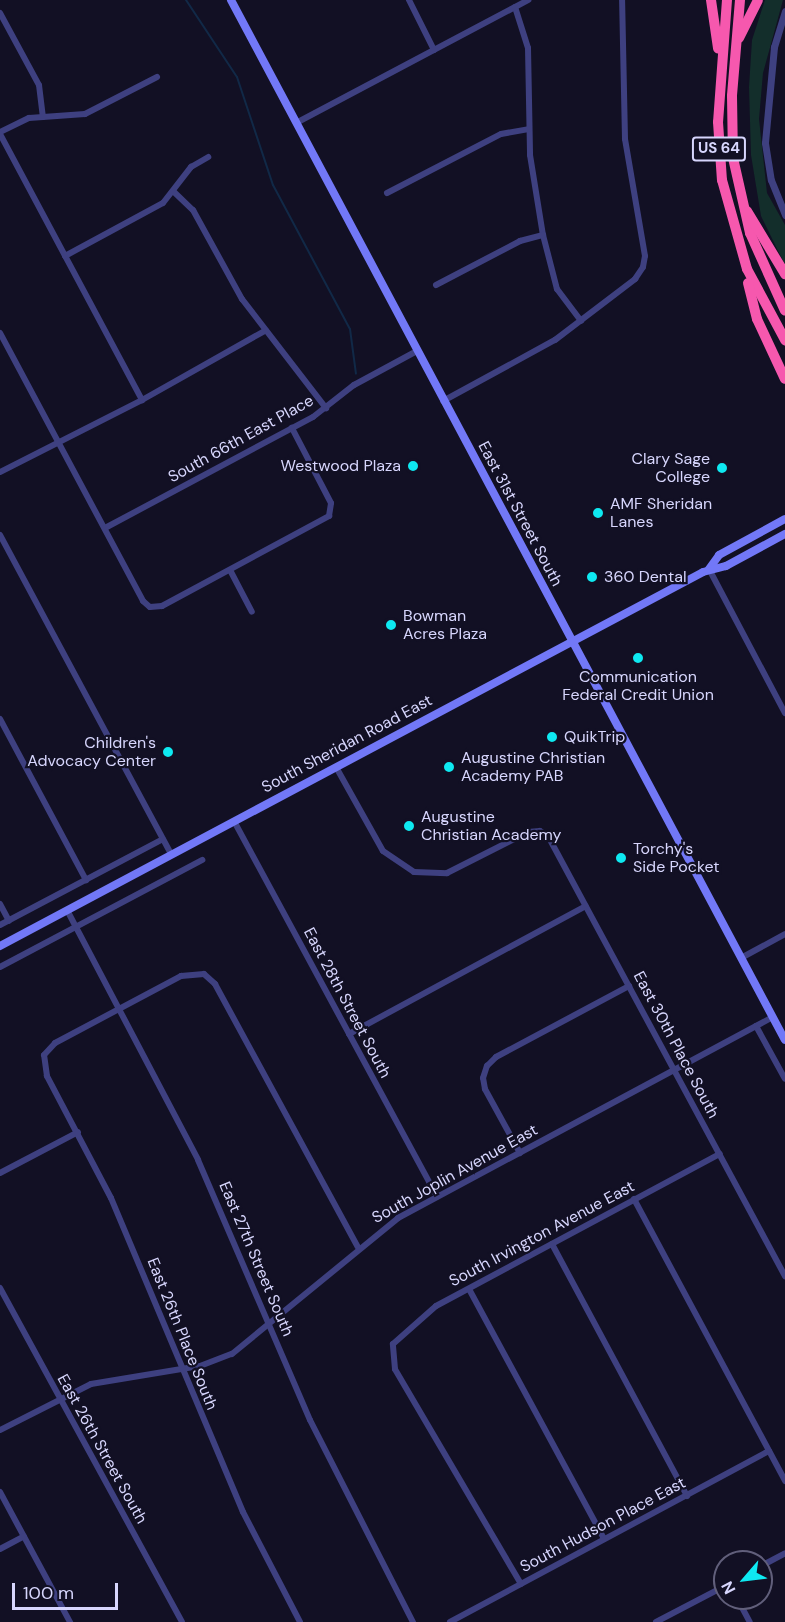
<!DOCTYPE html>
<style>
body{margin:0}
#map{position:relative;width:785px;height:1622px;overflow:hidden;background:#121024;font-family:"DM Sans",sans-serif}
div>[style]{position:absolute}
.green>*{inset:0;background:#132e2b}
.stream>*{height:2px;margin:-1px;padding:0 1px;transform-origin:1px;border-radius:1px;background:#112947}
.minor>*{height:6px;margin:-3px;padding:0 3px;transform-origin:3px;border-radius:3px;background:#3e4080}
.tertiary>*{height:7px;margin:-3.5px;padding:0 3.5px;transform-origin:3.5px;border-radius:3.5px;background:#3e4080}
.secondary>*{height:8px;margin:-4px;padding:0 4px;transform-origin:4px;border-radius:4px;background:#7278f7}
.motorway>*{height:10px;margin:-5px;padding:0 5px;transform-origin:5px;border-radius:5px;background:#f658ae}
.dots>*{width:16px;height:16px;translate:-50% -50%;box-sizing:border-box;border:3px solid #121024;border-radius:50%}
span{translate:-50% -50%;white-space:nowrap;text-align:center;line-height:1.15;-webkit-text-stroke:4.5px #121024;paint-order:stroke}
.shield-label span{padding:2px 4px;background:#121024;border:2px solid;border-radius:4px;-webkit-text-stroke-width:0}
.shield-label{font-size:15px;color:#d7d6fd;font-weight:700}
.street-label{font-size:16px;color:#d7d6fd}
.poi-label{font-size:16px;color:#d7d6fd}
.right{translate:-100% -50%;text-align:right}
.left{translate:0 -50%;text-align:left}
.north{position:absolute;left:713px;top:1550px;width:60px;height:60px;box-sizing:border-box;background:#121024;border:2px solid #615f7b;border-radius:50%;rotate:242deg;font-size:16px;font-weight:700;line-height:24px;text-align:center;color:#d7d6fd}
.north::after{content:'';display:block;margin:auto;width:21px;height:27px;background:#0ee9f1;clip-path:polygon(50% 0,100% 100%,50% 72%,0 100%)}
.scale{position:absolute;left:12px;top:1583px;width:106px;height:27px;box-sizing:border-box;border:3px solid #d7d6fd;border-top:0;padding-left:8px;font-size:18px;line-height:21px;white-space:nowrap;color:#d7d6fd;-webkit-text-stroke:4px #121024;paint-order:stroke}
</style>
<div id="map">
<div class="green">
<i style="clip-path:polygon(765px 0,783px 0,763px 73px,759px 119px,767px 193px,785px 225px,785px 265px,761px 216px,751px 155px,749px 87px,752px 40px)"></i>
</div>
<div class="stream">
<i style="left:186px;top:0;width:92px;rotate:56.5deg"></i>
<i style="left:237px;top:77px;width:114px;rotate:71.6deg"></i>
<i style="left:273px;top:185px;width:163px;rotate:61.9deg"></i>
<i style="left:350px;top:329px;width:45px;rotate:82.4deg"></i>
</div>
<div class="minor">
<i style="left:409px;top:0;width:56px;rotate:63.4deg"></i>
<i style="left:515px;top:7px;width:43px;rotate:72.4deg"></i>
<i style="left:528px;top:48px;width:107px;rotate:88.9deg"></i>
<i style="left:530px;top:155px;width:81px;rotate:80.8deg"></i>
<i style="left:543px;top:235px;width:56px;rotate:75.5deg"></i>
<i style="left:557px;top:289px;width:40px;rotate:53deg"></i>
<i style="left:0;top:13px;width:82px;rotate:61.6deg"></i>
<i style="left:39px;top:85px;width:32px;rotate:83deg"></i>
<i style="left:296px;top:123px;width:263px;rotate:-27.9deg"></i>
<i style="left:0;top:132px;width:32px;rotate:-26deg"></i>
<i style="left:29px;top:118px;width:56px;rotate:-4.1deg"></i>
<i style="left:85px;top:114px;width:81px;rotate:-27.2deg"></i>
<i style="left:0;top:134px;width:302px;rotate:61.9deg"></i>
<i style="left:173px;top:191px;width:28px;rotate:44deg"></i>
<i style="left:193px;top:210px;width:102px;rotate:61.2deg"></i>
<i style="left:242px;top:299px;width:138px;rotate:52.4deg"></i>
<i style="left:387px;top:193px;width:128px;rotate:-27.4deg"></i>
<i style="left:501px;top:134px;width:28px;rotate:-10deg"></i>
<i style="left:65px;top:256px;width:111px;rotate:-28.4deg"></i>
<i style="left:163px;top:203px;width:46px;rotate:-52.1deg"></i>
<i style="left:191px;top:167px;width:20px;rotate:-30deg"></i>
<i style="left:436px;top:285px;width:95px;rotate:-27.6deg"></i>
<i style="left:520px;top:241px;width:24px;rotate:-15deg"></i>
<i style="left:0;top:333px;width:304px;rotate:61.9deg"></i>
<i style="left:143px;top:601px;width:9px;rotate:41deg"></i>
<i style="left:150px;top:607px;width:12px;rotate:-5deg"></i>
<i style="left:162px;top:606px;width:190px;rotate:-28.3deg"></i>
<i style="left:329px;top:516px;width:13px;rotate:-81deg"></i>
<i style="left:331px;top:503px;width:85px;rotate:-117.5deg"></i>
<i style="left:443px;top:401px;width:128px;rotate:-28.6deg"></i>
<i style="left:555px;top:340px;width:101px;rotate:-37.3deg"></i>
<i style="left:635px;top:279px;width:14px;rotate:-56deg"></i>
<i style="left:643px;top:267px;width:11px;rotate:-80deg"></i>
<i style="left:645px;top:256px;width:119px;rotate:-99.7deg"></i>
<i style="left:625px;top:139px;width:139px;rotate:-91.2deg"></i>
<i style="left:0;top:472px;width:159px;rotate:-26.9deg"></i>
<i style="left:142px;top:400px;width:142px;rotate:-29.4deg"></i>
<i style="left:105px;top:528px;width:236px;rotate:-28.1deg"></i>
<i style="left:313px;top:417px;width:52px;rotate:-38deg"></i>
<i style="left:354px;top:385px;width:72px;rotate:-28.4deg"></i>
<i style="left:0;top:535px;width:362px;rotate:61.8deg"></i>
<i style="left:709px;top:569px;width:163px;rotate:62.2deg"></i>
<i style="left:230px;top:570px;width:47px;rotate:62.4deg"></i>
<i style="left:0;top:719px;width:183px;rotate:61.9deg"></i>
<i style="left:336px;top:767px;width:96px;rotate:60.8deg"></i>
<i style="left:383px;top:851px;width:37px;rotate:34deg"></i>
<i style="left:414px;top:872px;width:33px;rotate:2deg"></i>
<i style="left:447px;top:873px;width:91px;rotate:-26.8deg"></i>
<i style="left:528px;top:832px;width:12px;rotate:-5deg"></i>
<i style="left:540px;top:831px;width:9px;rotate:32deg"></i>
<i style="left:548px;top:836px;width:500px;rotate:61.7deg"></i>
<i style="left:234px;top:821px;width:427px;rotate:61.6deg"></i>
<i style="left:0;top:904px;width:19px;rotate:62deg"></i>
<i style="left:67px;top:910px;width:282px;rotate:62.3deg"></i>
<i style="left:198px;top:1160px;width:283px;rotate:66.7deg"></i>
<i style="left:310px;top:1420px;width:227px;rotate:63deg"></i>
<i style="left:0;top:925px;width:184px;rotate:-27.8deg"></i>
<i style="left:741px;top:958px;width:50px;rotate:-28.6deg"></i>
<i style="left:0;top:967px;width:229px;rotate:-27.9deg"></i>
<i style="left:756px;top:1026px;width:60px;rotate:61.3deg"></i>
<i style="left:349px;top:1034px;width:269px;rotate:-28.4deg"></i>
<i style="left:520px;top:1153px;width:73px;rotate:-118.7deg"></i>
<i style="left:485px;top:1089px;width:11px;rotate:-100deg"></i>
<i style="left:483px;top:1078px;width:13px;rotate:-72deg"></i>
<i style="left:487px;top:1066px;width:13px;rotate:-45deg"></i>
<i style="left:496px;top:1057px;width:151px;rotate:-28.1deg"></i>
<i style="left:0;top:1173px;width:88px;rotate:-27.7deg"></i>
<i style="left:634px;top:1199px;width:320px;rotate:61.8deg"></i>
<i style="left:552px;top:1244px;width:286px;rotate:61.8deg"></i>
<i style="left:0;top:1288px;width:380px;rotate:61.4deg"></i>
<i style="left:469px;top:1289px;width:284px;rotate:61.6deg"></i>
<i style="left:0;top:1430px;width:102px;rotate:-26.8deg"></i>
<i style="left:91px;top:1384px;width:110px;rotate:-9.4deg"></i>
<i style="left:200px;top:1366px;width:34px;rotate:-21deg"></i>
<i style="left:232px;top:1354px;width:215px;rotate:-39.3deg"></i>
<i style="left:398px;top:1218px;width:425px;rotate:-28.2deg"></i>
<i style="left:0;top:1492px;width:148px;rotate:61.7deg"></i>
<i style="left:0;top:1549px;width:27px;rotate:-28deg"></i>
<i style="left:761px;top:1566px;width:27px;rotate:-28deg"></i>
<i style="left:521px;top:1584px;width:249px;rotate:-120.4deg"></i>
<i style="left:395px;top:1369px;width:25px;rotate:-95deg"></i>
<i style="left:393px;top:1344px;width:57px;rotate:-41.5deg"></i>
<i style="left:436px;top:1306px;width:322px;rotate:-28.2deg"></i>
<i style="left:737px;top:1598px;width:27px;rotate:62deg"></i>
<i style="left:300px;top:1622px;width:124px;rotate:-117.4deg"></i>
<i style="left:243px;top:1512px;width:341px;rotate:-112.8deg"></i>
<i style="left:111px;top:1198px;width:138px;rotate:-117.7deg"></i>
<i style="left:47px;top:1076px;width:21px;rotate:-98deg"></i>
<i style="left:44px;top:1055px;width:16px;rotate:-47deg"></i>
<i style="left:55px;top:1043px;width:143px;rotate:-28deg"></i>
<i style="left:181px;top:976px;width:23px;rotate:-5deg"></i>
<i style="left:204px;top:974px;width:15px;rotate:42deg"></i>
<i style="left:215px;top:984px;width:299px;rotate:61.5deg"></i>
<i style="left:450px;top:1622px;width:362px;rotate:-28.2deg"></i>
<i style="left:656px;top:1622px;width:78px;rotate:-27.6deg"></i>
</div>
<div class="tertiary">
<i style="left:785px;top:11px;width:38px;rotate:107deg"></i>
<i style="left:774px;top:47px;width:96px;rotate:95.4deg"></i>
<i style="left:765px;top:143px;width:37px;rotate:81deg"></i>
<i style="left:771px;top:180px;width:38px;rotate:68deg"></i>
</div>
<div class="secondary">
<i style="left:231px;top:0;width:1178px;rotate:61.96deg"></i>
<i style="left:709px;top:569px;width:17px;rotate:-54deg"></i>
<i style="left:719px;top:555px;width:75px;rotate:-28.6deg"></i>
<i style="left:0;top:946px;width:796px;rotate:-28.01deg"></i>
<i style="left:703px;top:572px;width:24px;rotate:-15deg"></i>
<i style="left:726px;top:566px;width:67px;rotate:-28.5deg"></i>
</div>
<div class="motorway">
<i style="left:711px;top:0;width:49px;rotate:81.7deg"></i>
<i style="left:727px;top:0;width:122px;rotate:94.2deg"></i>
<i style="left:718px;top:122px;width:58px;rotate:86.1deg"></i>
<i style="left:722px;top:180px;width:92px;rotate:74.3deg"></i>
<i style="left:747px;top:269px;width:81px;rotate:61.8deg"></i>
<i style="left:740px;top:0;width:96px;rotate:94.8deg"></i>
<i style="left:732px;top:96px;width:62px;rotate:89.1deg"></i>
<i style="left:733px;top:158px;width:77px;rotate:77.2deg"></i>
<i style="left:750px;top:233px;width:85px;rotate:65.8deg"></i>
<i style="left:739px;top:38px;width:42px;rotate:-63.4deg"></i>
<i style="left:747px;top:211px;width:74px;rotate:58.9deg"></i>
<i style="left:748px;top:283px;width:37px;rotate:76deg"></i>
<i style="left:757px;top:319px;width:66px;rotate:65deg"></i>
</div>
<div class="dots">
<i style="left:413px;top:466px;background:#0ee9f1"></i>
<i style="left:722px;top:468px;background:#0ee9f1"></i>
<i style="left:598px;top:513px;background:#0ee9f1"></i>
<i style="left:592px;top:577px;background:#0ee9f1"></i>
<i style="left:391px;top:625px;background:#0ee9f1"></i>
<i style="left:638px;top:658px;background:#0ee9f1"></i>
<i style="left:552px;top:737px;background:#0ee9f1"></i>
<i style="left:168px;top:752px;background:#0ee9f1"></i>
<i style="left:449px;top:767px;background:#0ee9f1"></i>
<i style="left:409px;top:826px;background:#0ee9f1"></i>
<i style="left:621px;top:858px;background:#0ee9f1"></i>
</div>
<div class="shield-label">
<span style="left:719px;top:149px">US 64</span>
</div>
<div class="street-label">
<span style="left:241px;top:439px;rotate:-29deg">South 66th East Place</span>
<span style="left:520px;top:514px;rotate:62deg">East 31st Street South</span>
<span style="left:347px;top:744px;rotate:-28deg">South Sheridan Road East</span>
<span style="left:347px;top:1003px;rotate:62deg">East 28th Street South</span>
<span style="left:676px;top:1045px;rotate:62deg">East 30th Place South</span>
<span style="left:455px;top:1174px;rotate:-29deg">South Joplin Avenue East</span>
<span style="left:542px;top:1234px;rotate:-28deg">South Irvington Avenue East</span>
<span style="left:256px;top:1259px;rotate:67deg">East 27th Street South</span>
<span style="left:182px;top:1334px;rotate:68deg">East 26th Place South</span>
<span style="left:102px;top:1449px;rotate:61deg">East 26th Street South</span>
<span style="left:603px;top:1525px;rotate:-28deg">South Hudson Place East</span>
</div>
<div class="poi-label">
<span class="right" style="left:710px;top:468px">Clary Sage<br>College</span>
<span class="right" style="left:401px;top:466px">Westwood Plaza</span>
<span class="left" style="left:610px;top:513px">AMF Sheridan<br>Lanes</span>
<span class="left" style="left:604px;top:577px">360 Dental</span>
<span class="left" style="left:403px;top:625px">Bowman<br>Acres Plaza</span>
<span style="left:638px;top:686px">Communication<br>Federal Credit Union</span>
<span class="left" style="left:564px;top:737px">QuikTrip</span>
<span class="right" style="left:156px;top:752px">Children's<br>Advocacy Center</span>
<span class="left" style="left:461px;top:767px">Augustine Christian<br>Academy PAB</span>
<span class="left" style="left:421px;top:826px">Augustine<br>Christian Academy</span>
<span class="left" style="left:633px;top:858px">Torchy's<br>Side Pocket</span>
</div>
<div class="north">N</div>
<div class="scale">100 m</div>
</div>
